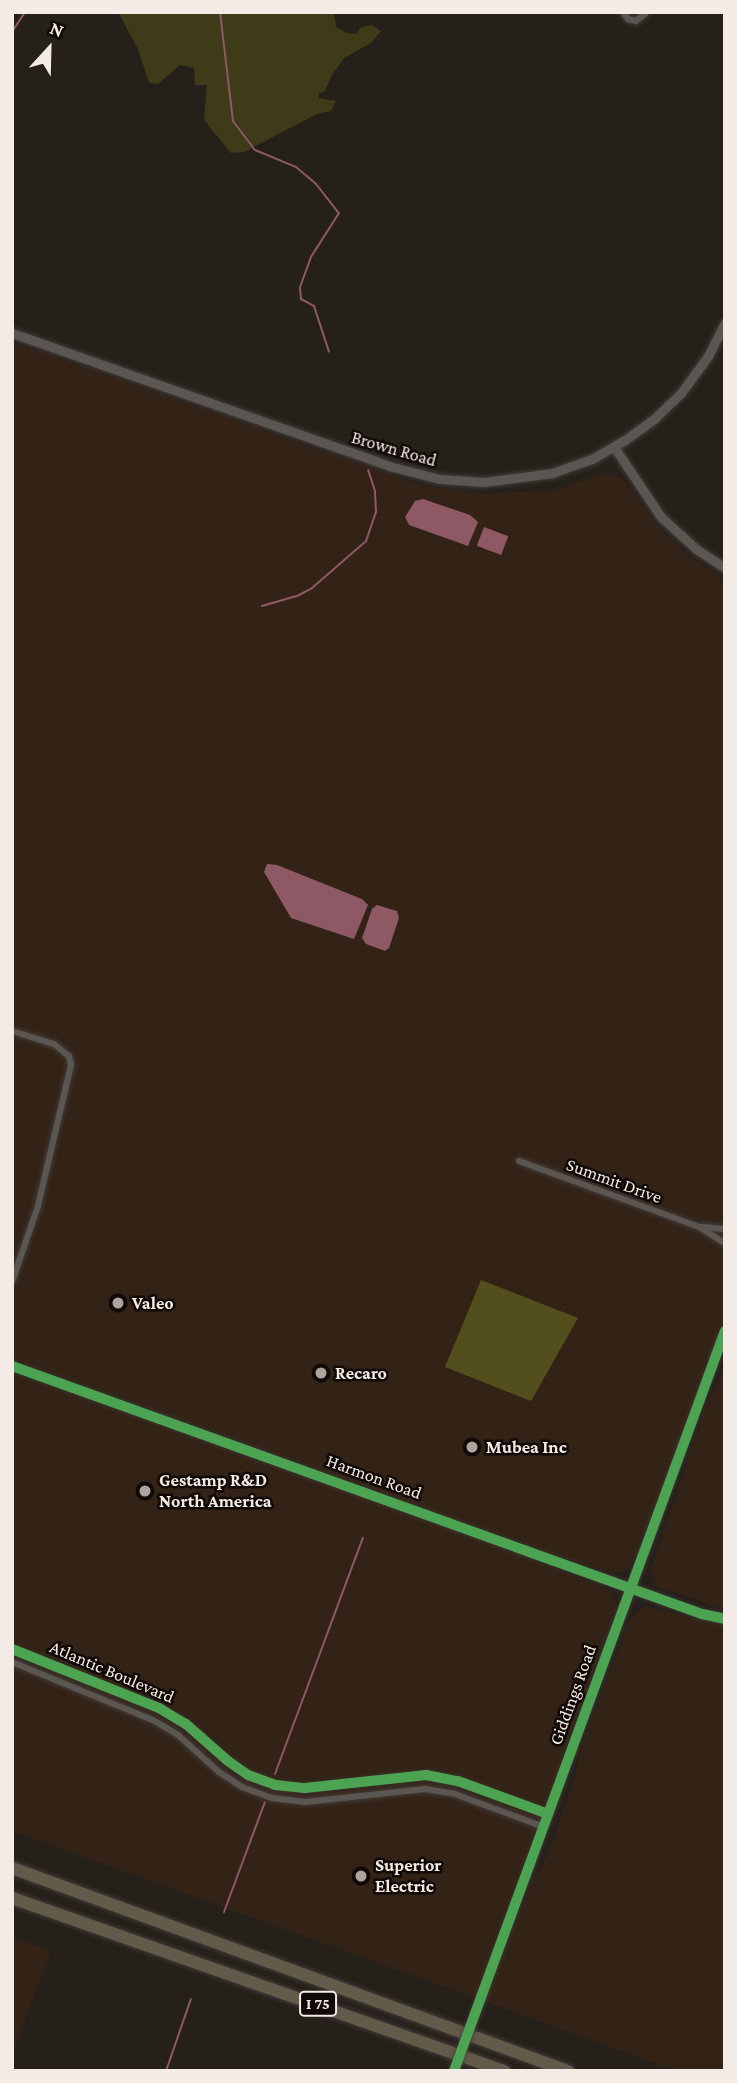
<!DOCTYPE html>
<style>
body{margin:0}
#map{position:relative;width:737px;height:2083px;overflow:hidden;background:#26201b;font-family:"Crimson Pro",serif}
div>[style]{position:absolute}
.built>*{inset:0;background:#332317}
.green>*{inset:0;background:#3d3b18}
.forest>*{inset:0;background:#534f1d}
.water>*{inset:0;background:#8e5865;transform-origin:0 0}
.stream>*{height:2px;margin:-1px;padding:0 1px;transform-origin:1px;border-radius:1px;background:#8e5865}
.roads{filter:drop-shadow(0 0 2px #413b37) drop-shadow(0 0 2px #413b37)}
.minor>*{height:6px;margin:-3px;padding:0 3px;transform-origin:3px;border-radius:3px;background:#5c5652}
.tertiary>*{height:8px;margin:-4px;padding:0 4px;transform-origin:4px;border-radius:4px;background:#5c5652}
.secondary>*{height:9px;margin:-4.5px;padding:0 4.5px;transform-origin:4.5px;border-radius:4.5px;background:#5c5652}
.motorway>*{height:12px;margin:-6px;padding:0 6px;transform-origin:6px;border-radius:6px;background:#645a4a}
.bridges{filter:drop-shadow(0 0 2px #413b37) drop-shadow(0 0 2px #413b37)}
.tertiary-bridge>*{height:8px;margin:-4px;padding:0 4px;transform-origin:4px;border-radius:4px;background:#5c5652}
.cycleway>*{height:10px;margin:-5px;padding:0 5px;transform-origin:5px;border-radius:5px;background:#4ca352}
.dots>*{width:19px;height:19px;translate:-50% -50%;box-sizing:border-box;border:4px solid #100a07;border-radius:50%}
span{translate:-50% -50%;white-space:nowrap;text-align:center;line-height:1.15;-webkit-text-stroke:5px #100a07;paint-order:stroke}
.shield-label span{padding:2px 5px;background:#100a07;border:2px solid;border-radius:5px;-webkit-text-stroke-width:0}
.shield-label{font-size:16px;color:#f5ebe6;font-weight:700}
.street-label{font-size:18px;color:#f5ebe6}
.poi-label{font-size:18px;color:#f5ebe6;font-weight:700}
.left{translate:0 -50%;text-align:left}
.frame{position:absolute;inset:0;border:14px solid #f5ebe6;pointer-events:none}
.north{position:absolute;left:14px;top:14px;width:70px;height:70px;-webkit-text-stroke:5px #100a07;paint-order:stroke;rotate:22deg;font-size:19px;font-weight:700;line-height:28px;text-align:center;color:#f5ebe6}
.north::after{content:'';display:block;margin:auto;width:24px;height:32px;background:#f5ebe6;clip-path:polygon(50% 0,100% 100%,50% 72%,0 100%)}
</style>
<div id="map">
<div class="built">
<i style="clip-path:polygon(12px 342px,422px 486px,483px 493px,553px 491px,602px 474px,614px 474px,621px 478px,663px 533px,691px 558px,725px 580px,725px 1318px,635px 1559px,625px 1572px,611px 1573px,554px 1555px,12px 1359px)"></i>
<i style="clip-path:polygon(725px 1366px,725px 1610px,657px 1587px,650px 1571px,707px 1404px)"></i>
<i style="clip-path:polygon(12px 1372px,505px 1549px,611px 1591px,615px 1595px,617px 1607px,612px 1622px,475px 1998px,12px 1831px)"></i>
<i style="clip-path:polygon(644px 1606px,725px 1625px,725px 2071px,675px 2071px,484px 2001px,533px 1881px,549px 1852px,575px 1777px,581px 1748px,630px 1619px)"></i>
<i style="clip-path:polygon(12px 1937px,51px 1951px,12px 2054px)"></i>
</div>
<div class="green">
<i style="clip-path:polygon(118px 12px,334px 12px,336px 27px,347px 33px,356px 34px,361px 27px,372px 25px,381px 31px,371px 43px,344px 58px,332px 75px,324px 92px,319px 93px,319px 98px,336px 101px,331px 111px,317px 114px,244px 152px,231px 153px,204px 120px,207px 85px,195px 85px,194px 68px,180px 65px,158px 84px,149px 83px,138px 49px)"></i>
</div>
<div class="forest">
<i style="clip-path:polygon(481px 1280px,578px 1318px,531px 1401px,445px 1367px)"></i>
</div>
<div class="water">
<i style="clip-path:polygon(423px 499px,470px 515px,478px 522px,468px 546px,409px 525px,405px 517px,415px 501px)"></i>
<i style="left:484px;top:527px;width:26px;height:20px;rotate:21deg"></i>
<i style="clip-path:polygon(267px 864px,277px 865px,362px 899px,368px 905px,354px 939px,291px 918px,264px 872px)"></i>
<i style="clip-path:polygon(377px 905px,397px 911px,399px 918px,389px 948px,385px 951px,366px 944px,362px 938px,372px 909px)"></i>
</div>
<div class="stream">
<i style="left:220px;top:12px;width:110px;rotate:83.2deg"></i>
<i style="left:233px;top:121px;width:36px;rotate:53deg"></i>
<i style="left:255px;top:150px;width:44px;rotate:22.5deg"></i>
<i style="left:296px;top:167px;width:26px;rotate:40deg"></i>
<i style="left:316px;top:184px;width:37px;rotate:52deg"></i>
<i style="left:339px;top:213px;width:52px;rotate:122.5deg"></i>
<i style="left:311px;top:257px;width:33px;rotate:110deg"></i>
<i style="left:300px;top:288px;width:11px;rotate:85deg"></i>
<i style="left:301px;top:299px;width:15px;rotate:28deg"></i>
<i style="left:314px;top:306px;width:48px;rotate:71.9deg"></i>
<i style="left:12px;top:32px;width:24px;rotate:-57deg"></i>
<i style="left:262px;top:606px;width:36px;rotate:-16deg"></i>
<i style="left:297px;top:596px;width:17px;rotate:-28deg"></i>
<i style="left:312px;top:588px;width:72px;rotate:-41deg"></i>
<i style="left:366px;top:541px;width:31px;rotate:-71deg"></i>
<i style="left:376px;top:512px;width:21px;rotate:-93deg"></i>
<i style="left:375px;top:491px;width:22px;rotate:-108deg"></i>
<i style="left:275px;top:1774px;width:252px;rotate:-69.6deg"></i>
<i style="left:224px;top:1912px;width:117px;rotate:-69.6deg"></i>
<i style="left:166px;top:2071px;width:76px;rotate:-70.9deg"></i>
</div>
<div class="roads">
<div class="minor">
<i style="left:623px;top:12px;width:9px;rotate:54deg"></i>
<i style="left:628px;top:19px;width:8px;rotate:14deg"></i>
<i style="left:636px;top:21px;width:14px;rotate:-39deg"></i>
<i style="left:12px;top:1031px;width:44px;rotate:17.2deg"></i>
<i style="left:54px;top:1044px;width:19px;rotate:39deg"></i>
<i style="left:69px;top:1056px;width:9px;rotate:77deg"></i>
<i style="left:71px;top:1065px;width:145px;rotate:103.2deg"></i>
<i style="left:38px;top:1206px;width:80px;rotate:108.9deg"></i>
<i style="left:519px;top:1161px;width:192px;rotate:20.1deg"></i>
<i style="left:699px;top:1227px;width:31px;rotate:32deg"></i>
<i style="left:702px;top:1227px;width:23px;rotate:5deg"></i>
<i style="left:12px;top:1649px;width:158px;rotate:21.9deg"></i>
<i style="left:159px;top:1708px;width:31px;rotate:31deg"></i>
<i style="left:186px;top:1724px;width:56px;rotate:41.4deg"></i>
<i style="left:228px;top:1761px;width:24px;rotate:35deg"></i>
<i style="left:248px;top:1775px;width:29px;rotate:20deg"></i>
<i style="left:275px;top:1785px;width:30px;rotate:6deg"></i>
<i style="left:305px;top:1788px;width:122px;rotate:-6.1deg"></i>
<i style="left:426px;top:1775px;width:33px;rotate:11deg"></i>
<i style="left:458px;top:1781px;width:96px;rotate:20.1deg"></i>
<i style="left:12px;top:1662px;width:152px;rotate:22.4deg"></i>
<i style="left:153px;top:1720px;width:29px;rotate:31deg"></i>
<i style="left:178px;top:1735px;width:55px;rotate:42.1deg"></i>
<i style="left:219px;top:1772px;width:27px;rotate:33deg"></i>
<i style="left:242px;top:1787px;width:32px;rotate:20deg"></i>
<i style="left:272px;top:1798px;width:33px;rotate:7deg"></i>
<i style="left:305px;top:1802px;width:121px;rotate:-6.2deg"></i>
<i style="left:425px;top:1789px;width:30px;rotate:9deg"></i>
<i style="left:455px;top:1794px;width:95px;rotate:20.3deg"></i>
</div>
<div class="tertiary">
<i style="left:12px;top:1366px;width:733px;rotate:19.77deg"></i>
<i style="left:702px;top:1614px;width:24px;rotate:12deg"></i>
<i style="left:482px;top:1996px;width:708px;rotate:-69.93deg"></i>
</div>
<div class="secondary">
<i style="left:12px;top:333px;width:400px;rotate:19.4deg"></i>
<i style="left:389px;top:466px;width:53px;rotate:14.3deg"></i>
<i style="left:440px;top:479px;width:44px;rotate:3.9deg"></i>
<i style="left:484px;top:482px;width:69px;rotate:-7.5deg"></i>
<i style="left:552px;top:473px;width:42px;rotate:-19.3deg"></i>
<i style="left:592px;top:459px;width:38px;rotate:-30deg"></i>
<i style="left:625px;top:440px;width:37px;rotate:-36deg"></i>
<i style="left:655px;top:418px;width:36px;rotate:-44deg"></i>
<i style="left:681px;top:393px;width:46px;rotate:-53.9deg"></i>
<i style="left:708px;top:356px;width:37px;rotate:-63deg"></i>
<i style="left:614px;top:447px;width:84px;rotate:56.1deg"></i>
<i style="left:661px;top:517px;width:47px;rotate:42.4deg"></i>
<i style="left:696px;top:549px;width:35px;rotate:33deg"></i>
</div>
<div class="motorway">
<i style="left:12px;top:1868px;width:592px;rotate:20.06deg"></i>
<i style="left:12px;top:1898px;width:522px;rotate:19.37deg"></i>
</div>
</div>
<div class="bridges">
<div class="tertiary-bridge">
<i style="left:454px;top:2071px;width:80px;rotate:-69.5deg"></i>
</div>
</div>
<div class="cycleway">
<i style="left:12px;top:1366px;width:733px;rotate:19.77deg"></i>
<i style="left:702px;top:1614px;width:24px;rotate:12deg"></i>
<i style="left:12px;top:1649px;width:158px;rotate:21.9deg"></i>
<i style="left:159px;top:1708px;width:31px;rotate:31deg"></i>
<i style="left:186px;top:1724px;width:56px;rotate:41.4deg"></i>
<i style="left:228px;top:1761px;width:24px;rotate:35deg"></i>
<i style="left:248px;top:1775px;width:29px;rotate:20deg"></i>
<i style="left:275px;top:1785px;width:30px;rotate:6deg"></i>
<i style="left:305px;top:1788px;width:122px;rotate:-6.1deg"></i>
<i style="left:426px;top:1775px;width:33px;rotate:11deg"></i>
<i style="left:458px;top:1781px;width:96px;rotate:20.1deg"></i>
<i style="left:454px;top:2071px;width:788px;rotate:-69.89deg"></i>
</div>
<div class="dots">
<i style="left:118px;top:1303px;background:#ada49f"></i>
<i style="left:321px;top:1373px;background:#ada49f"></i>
<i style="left:472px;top:1447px;background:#ada49f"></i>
<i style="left:145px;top:1491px;background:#ada49f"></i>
<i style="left:361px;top:1876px;background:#ada49f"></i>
</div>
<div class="shield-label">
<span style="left:318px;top:2004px">I 75</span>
</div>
<div class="street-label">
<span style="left:394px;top:449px;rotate:16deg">Brown Road</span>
<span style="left:614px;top:1181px;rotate:20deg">Summit Drive</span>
<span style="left:374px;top:1477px;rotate:20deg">Harmon Road</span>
<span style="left:112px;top:1672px;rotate:23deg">Atlantic Boulevard</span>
<span style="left:573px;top:1695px;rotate:-70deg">Giddings Road</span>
</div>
<div class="poi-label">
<span class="left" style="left:132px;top:1303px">Valeo</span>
<span class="left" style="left:335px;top:1373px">Recaro</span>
<span class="left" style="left:486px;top:1447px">Mubea Inc</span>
<span class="left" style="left:159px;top:1491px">Gestamp R&amp;D<br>North America</span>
<span class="left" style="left:375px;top:1876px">Superior<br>Electric</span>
</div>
<div class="frame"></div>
<div class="north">N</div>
</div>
